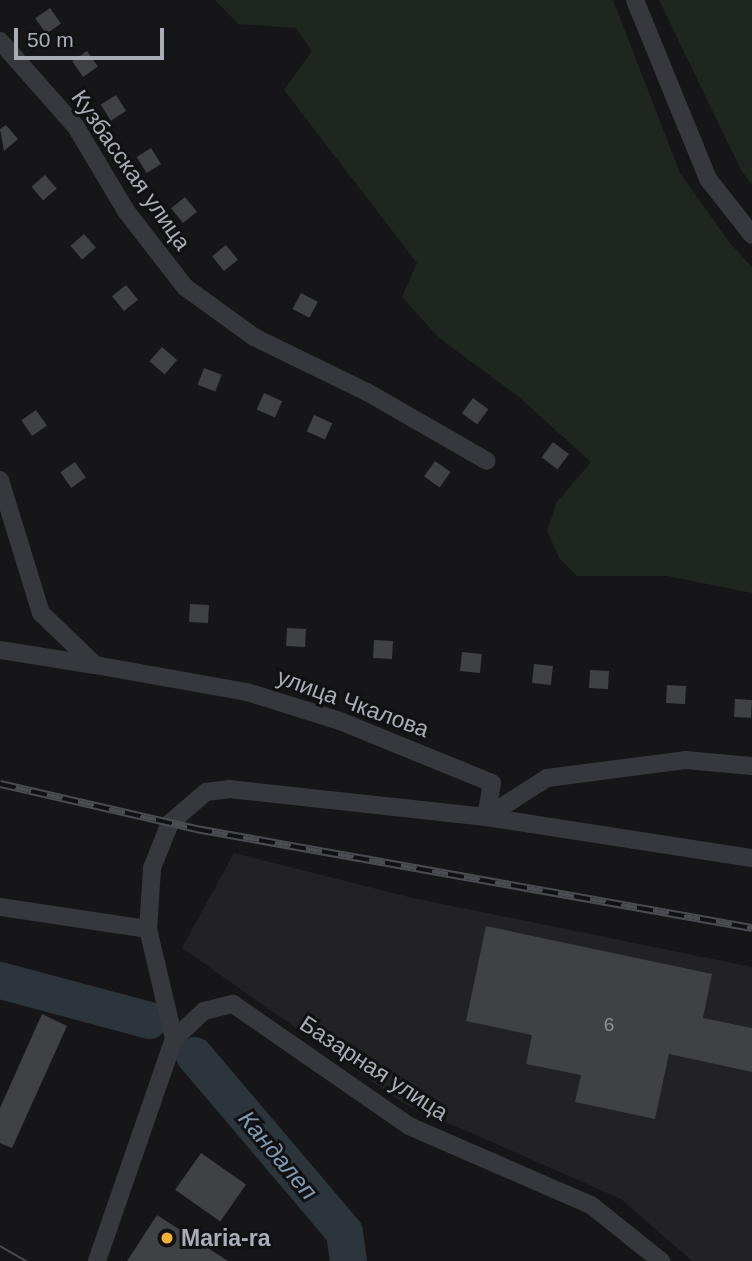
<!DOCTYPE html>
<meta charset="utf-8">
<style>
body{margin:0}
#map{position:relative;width:752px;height:1261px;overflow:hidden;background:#161618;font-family:Arial,sans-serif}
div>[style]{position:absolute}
.built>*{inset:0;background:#222225}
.green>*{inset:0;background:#1e261f}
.river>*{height:37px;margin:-18.5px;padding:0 18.5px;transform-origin:18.5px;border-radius:18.5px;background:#2c353c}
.building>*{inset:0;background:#404145;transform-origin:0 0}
.minor>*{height:18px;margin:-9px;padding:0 9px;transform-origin:9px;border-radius:9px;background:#37383d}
.tram>*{height:2px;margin:-1px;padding:0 1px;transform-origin:1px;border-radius:1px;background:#4a4c52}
.rail>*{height:8px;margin-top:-4px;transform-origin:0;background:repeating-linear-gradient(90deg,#111113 0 16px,#4a4c52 0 32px);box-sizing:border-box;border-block:2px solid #4a4c52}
.dots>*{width:19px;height:19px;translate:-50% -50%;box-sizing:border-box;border:4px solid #111113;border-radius:50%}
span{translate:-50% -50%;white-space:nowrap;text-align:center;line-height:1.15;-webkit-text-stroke:6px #111113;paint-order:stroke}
.number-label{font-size:19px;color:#8e929b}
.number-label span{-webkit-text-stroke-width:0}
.street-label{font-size:23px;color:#a8adb8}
.poi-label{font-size:23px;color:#a8adb8;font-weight:700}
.left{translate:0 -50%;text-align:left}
.water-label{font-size:24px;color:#7f9bb3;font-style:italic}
.scale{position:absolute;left:14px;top:28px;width:150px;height:32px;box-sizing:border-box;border:4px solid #a8adb8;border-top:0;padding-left:9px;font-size:21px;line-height:24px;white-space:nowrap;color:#a8adb8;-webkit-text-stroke:5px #111113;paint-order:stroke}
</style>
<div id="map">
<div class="built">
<i style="clip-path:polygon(234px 853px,413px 898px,752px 967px,752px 1261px,692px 1261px,621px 1199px,403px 1103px,182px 948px)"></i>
</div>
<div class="green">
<i style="clip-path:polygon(215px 0,613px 0,680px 173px,729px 242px,752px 267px,752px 593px,667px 576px,577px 576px,560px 559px,547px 531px,557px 502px,591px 462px,519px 397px,439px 338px,402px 297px,417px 263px,284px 90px,312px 51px,296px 28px,238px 24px)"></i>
<i style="clip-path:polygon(659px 0,752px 0,752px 185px,741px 170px)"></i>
</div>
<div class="river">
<i style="left:0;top:980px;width:154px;rotate:15deg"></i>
<i style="left:194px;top:1055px;width:232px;rotate:49.7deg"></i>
<i style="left:344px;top:1232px;width:29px;rotate:82deg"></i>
</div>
<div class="building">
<i style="left:50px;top:8px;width:19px;height:18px;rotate:55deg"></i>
<i style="left:87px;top:51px;width:19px;height:18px;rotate:55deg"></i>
<i style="left:116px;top:95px;width:19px;height:18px;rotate:58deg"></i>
<i style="clip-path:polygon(6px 125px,18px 139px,4px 151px,0 129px)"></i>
<i style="left:151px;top:148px;width:19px;height:17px;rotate:58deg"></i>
<i style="left:45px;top:175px;width:18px;height:18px;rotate:49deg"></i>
<i style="left:185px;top:197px;width:19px;height:18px;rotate:51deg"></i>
<i style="left:84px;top:234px;width:18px;height:18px;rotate:49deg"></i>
<i style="left:226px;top:245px;width:19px;height:18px;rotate:51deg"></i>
<i style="left:126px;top:285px;width:19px;height:18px;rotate:51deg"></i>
<i style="left:301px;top:293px;width:19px;height:18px;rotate:28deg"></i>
<i style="left:162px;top:347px;width:20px;height:19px;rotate:41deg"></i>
<i style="left:204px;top:368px;width:19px;height:18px;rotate:21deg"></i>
<i style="left:264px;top:393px;width:20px;height:18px;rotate:24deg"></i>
<i style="left:473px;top:398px;width:19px;height:19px;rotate:36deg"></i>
<i style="left:36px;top:410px;width:19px;height:18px;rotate:55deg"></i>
<i style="left:314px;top:415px;width:20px;height:18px;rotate:24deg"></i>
<i style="left:553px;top:442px;width:20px;height:19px;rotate:37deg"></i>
<i style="left:435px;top:461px;width:19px;height:19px;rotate:35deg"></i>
<i style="left:75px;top:462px;width:19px;height:18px;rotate:55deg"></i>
<i style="left:190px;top:604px;width:19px;height:18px;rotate:3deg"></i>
<i style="left:287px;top:628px;width:19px;height:18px;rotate:3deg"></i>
<i style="left:374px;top:640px;width:19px;height:18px;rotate:3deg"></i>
<i style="left:462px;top:652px;width:20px;height:19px;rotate:6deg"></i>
<i style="left:534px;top:664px;width:19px;height:19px;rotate:6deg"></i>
<i style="left:590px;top:670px;width:19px;height:18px;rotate:3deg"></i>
<i style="left:667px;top:685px;width:19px;height:18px;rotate:3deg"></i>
<i style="left:735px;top:699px;width:17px;height:18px;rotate:3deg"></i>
<i style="clip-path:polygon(486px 926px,712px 974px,703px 1018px,752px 1028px,752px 1072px,669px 1054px,655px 1119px,575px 1102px,581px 1075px,526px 1064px,532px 1035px,466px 1021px)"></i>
<i style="clip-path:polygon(42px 1014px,67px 1026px,12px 1148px,0 1143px,0 1108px)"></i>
<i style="left:201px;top:1153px;width:55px;height:45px;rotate:35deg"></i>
<i style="clip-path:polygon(157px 1215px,228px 1261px,127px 1261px)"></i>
</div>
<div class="minor">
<i style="left:635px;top:0;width:193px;rotate:67.8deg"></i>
<i style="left:708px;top:179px;width:71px;rotate:51.8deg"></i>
<i style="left:0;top:41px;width:115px;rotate:48.5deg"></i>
<i style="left:76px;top:127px;width:98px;rotate:59.2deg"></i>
<i style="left:126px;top:211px;width:96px;rotate:52.2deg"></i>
<i style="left:185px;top:287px;width:85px;rotate:35.9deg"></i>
<i style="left:254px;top:337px;width:126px;rotate:26deg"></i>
<i style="left:367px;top:392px;width:138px;rotate:29.9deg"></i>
<i style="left:0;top:480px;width:139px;rotate:72.9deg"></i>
<i style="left:41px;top:613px;width:75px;rotate:43.9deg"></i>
<i style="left:95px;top:665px;width:154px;rotate:10.1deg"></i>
<i style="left:247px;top:692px;width:97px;rotate:17.3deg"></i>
<i style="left:340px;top:721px;width:164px;rotate:22.2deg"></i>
<i style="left:492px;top:783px;width:35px;rotate:100deg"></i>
<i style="left:486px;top:817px;width:72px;rotate:-32.6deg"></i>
<i style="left:547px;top:778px;width:139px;rotate:-7.4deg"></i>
<i style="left:685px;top:760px;width:67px;rotate:5.1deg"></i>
<i style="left:0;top:650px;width:96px;rotate:9deg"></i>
<i style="left:0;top:907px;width:150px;rotate:8.5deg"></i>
<i style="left:174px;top:1039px;width:41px;rotate:-43deg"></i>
<i style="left:204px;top:1011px;width:30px;rotate:-14deg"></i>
<i style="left:233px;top:1004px;width:214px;rotate:34.7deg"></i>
<i style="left:409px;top:1126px;width:198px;rotate:23.5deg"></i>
<i style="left:591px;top:1205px;width:90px;rotate:38.7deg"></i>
<i style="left:97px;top:1261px;width:235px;rotate:-70.9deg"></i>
<i style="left:174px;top:1039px;width:113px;rotate:-103.3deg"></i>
<i style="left:148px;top:929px;width:61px;rotate:-86.2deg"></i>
<i style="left:152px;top:868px;width:48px;rotate:-68.2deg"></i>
<i style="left:170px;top:823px;width:48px;rotate:-40.7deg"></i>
<i style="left:206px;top:792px;width:23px;rotate:-7deg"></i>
<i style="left:229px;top:789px;width:259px;rotate:6.2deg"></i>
<i style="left:486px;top:817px;width:269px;rotate:8.8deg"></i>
</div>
<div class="tram">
<i style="left:0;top:1246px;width:30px;rotate:30deg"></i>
</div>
<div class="rail">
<i style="left:0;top:784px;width:201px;rotate:12.9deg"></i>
<i style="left:196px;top:829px;width:565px;rotate:10.1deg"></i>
</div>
<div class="dots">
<i style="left:167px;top:1238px;background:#f2b134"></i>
</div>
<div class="number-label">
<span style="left:609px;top:1025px">6</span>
</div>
<div class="street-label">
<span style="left:131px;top:170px;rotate:55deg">Кузбасская улица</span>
<span style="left:353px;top:703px;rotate:20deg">улица Чкалова</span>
<span style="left:374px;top:1068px;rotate:33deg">Базарная улица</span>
</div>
<div class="poi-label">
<span class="left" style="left:181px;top:1238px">Maria-ra</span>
</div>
<div class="water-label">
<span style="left:278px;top:1155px;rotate:50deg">Кандалеп</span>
</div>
<div class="scale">50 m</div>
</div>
